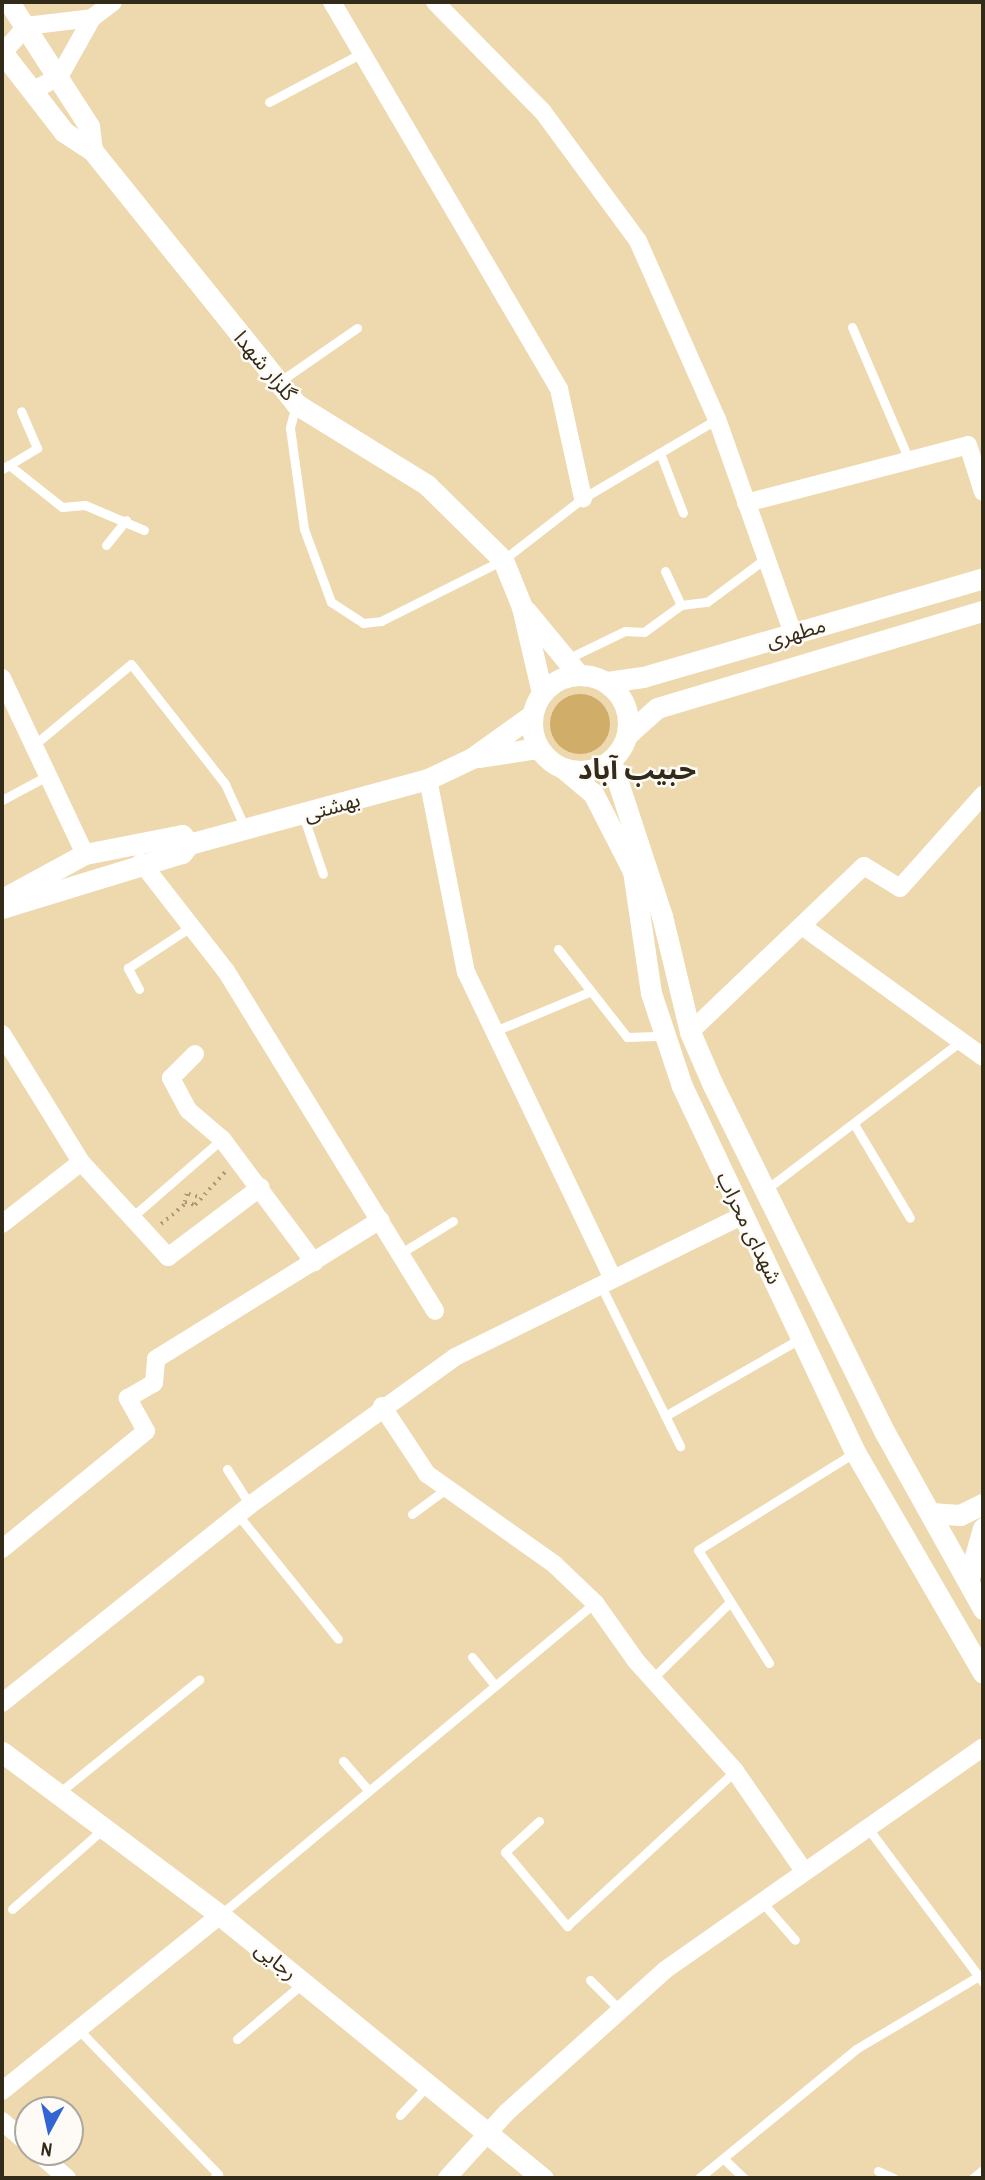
<!DOCTYPE html>
<meta charset="utf-8">
<style>
body{margin:0}
#map{position:relative;width:985px;height:2180px;overflow:hidden;background:#eed8ad;font-family:"Archivo Narrow","Noto Sans Arabic",sans-serif}
div>[style]{position:absolute}
.green>*{inset:0;background:#d0ae69}
.round{border-radius:50%}
.path>*{height:3.5px;margin-top:-1.75px;transform-origin:0;background:repeating-linear-gradient(90deg,#ab9a78 0 2px,transparent 0 7px)}
.service>*{height:9px;margin:-4.5px;padding:0 4.5px;transform-origin:4.5px;border-radius:4.5px;background:#fff}
.minor>*{height:18px;margin:-9px;padding:0 9px;transform-origin:9px;border-radius:9px;background:#fff}
.tertiary>*{height:21px;margin:-10.5px;padding:0 10.5px;transform-origin:10.5px;border-radius:10.5px;background:#fff}
.tertiary>.ring{margin:-10.5px;padding:0;box-sizing:content-box;background:none;border:21px solid #fff;border-radius:50%}
span{translate:-50% -50%;white-space:nowrap;text-align:center;line-height:1.15;-webkit-text-stroke:5px #fefbf7;paint-order:stroke}
.street-label{font-size:21px;color:#332b1a}
.district-label{font-size:28px;color:#332b1a;font-weight:700}
.frame{position:absolute;inset:0;border:4px solid #332b1a;pointer-events:none}
.north{position:absolute;left:14px;top:2096px;width:70px;height:70px;box-sizing:border-box;background:#fefbf7;border:2px solid #ada89f;border-radius:50%;rotate:188deg;font-size:19px;font-weight:700;line-height:28px;text-align:center;color:#332b1a}
.north::after{content:'';display:block;margin:auto;width:24px;height:32px;background:#3364d3;clip-path:polygon(50% 0,100% 100%,50% 72%,0 100%)}
</style>
<div id="map">
<div class="green">
<i class="round" style="left:550px;top:694px;width:60px;height:60px"></i>
</div>
<div class="path">
<i style="left:197px;top:1197px;width:10px;rotate:-163deg"></i>
<i style="left:187px;top:1194px;width:8px;rotate:104deg"></i>
<i style="left:185px;top:1202px;width:10px;rotate:17deg"></i>
<i style="left:195px;top:1205px;width:46px;rotate:-47.6deg"></i>
<i style="left:161px;top:1224px;width:33px;rotate:-40deg"></i>
</div>
<div class="service">
<i style="left:269px;top:102px;width:105px;rotate:-27.8deg"></i>
<i style="left:852px;top:327px;width:145px;rotate:66.8deg"></i>
<i style="left:279px;top:382px;width:95px;rotate:-34.7deg"></i>
<i style="left:296px;top:405px;width:24px;rotate:105deg"></i>
<i style="left:290px;top:428px;width:102px;rotate:82.1deg"></i>
<i style="left:304px;top:529px;width:78px;rotate:69.7deg"></i>
<i style="left:331px;top:602px;width:38px;rotate:33deg"></i>
<i style="left:363px;top:623px;width:18px;rotate:-6deg"></i>
<i style="left:381px;top:621px;width:136px;rotate:-26.6deg"></i>
<i style="left:503px;top:560px;width:101px;rotate:-37.8deg"></i>
<i style="left:583px;top:498px;width:156px;rotate:-30.5deg"></i>
<i style="left:660px;top:453px;width:64px;rotate:69deg"></i>
<i style="left:9px;top:465px;width:33px;rotate:-31deg"></i>
<i style="left:37px;top:448px;width:40px;rotate:-113.4deg"></i>
<i style="left:2px;top:469px;width:8px;rotate:-30deg"></i>
<i style="left:9px;top:465px;width:68px;rotate:38.4deg"></i>
<i style="left:62px;top:507px;width:23px;rotate:-5deg"></i>
<i style="left:85px;top:505px;width:64px;rotate:23deg"></i>
<i style="left:106px;top:545px;width:32px;rotate:-51deg"></i>
<i style="left:665px;top:571px;width:38px;rotate:65deg"></i>
<i style="left:567px;top:659px;width:64px;rotate:-25.8deg"></i>
<i style="left:625px;top:631px;width:19px;rotate:3deg"></i>
<i style="left:644px;top:632px;width:46px;rotate:-36.1deg"></i>
<i style="left:681px;top:605px;width:26px;rotate:-7deg"></i>
<i style="left:707px;top:602px;width:74px;rotate:-36.7deg"></i>
<i style="left:34px;top:745px;width:126px;rotate:-39.9deg"></i>
<i style="left:131px;top:664px;width:152px;rotate:51.9deg"></i>
<i style="left:225px;top:784px;width:48px;rotate:65.6deg"></i>
<i style="left:2px;top:800px;width:51px;rotate:-28.1deg"></i>
<i style="left:303px;top:815px;width:62px;rotate:71.3deg"></i>
<i style="left:558px;top:949px;width:112px;rotate:51.9deg"></i>
<i style="left:627px;top:1037px;width:36px;rotate:-2deg"></i>
<i style="left:139px;top:989px;width:24px;rotate:-118deg"></i>
<i style="left:128px;top:968px;width:77px;rotate:-33.3deg"></i>
<i style="left:495px;top:1031px;width:102px;rotate:-22.5deg"></i>
<i style="left:854px;top:1124px;width:109px;rotate:59.2deg"></i>
<i style="left:768px;top:1188px;width:243px;rotate:-37.3deg"></i>
<i style="left:131px;top:1218px;width:121px;rotate:-41deg"></i>
<i style="left:401px;top:1253px;width:61px;rotate:-31.6deg"></i>
<i style="left:600px;top:1284px;width:181px;rotate:63.7deg"></i>
<i style="left:665px;top:1416px;width:157px;rotate:-29.8deg"></i>
<i style="left:227px;top:1469px;width:43px;rotate:57.4deg"></i>
<i style="left:412px;top:1514px;width:44px;rotate:-36.6deg"></i>
<i style="left:238px;top:1515px;width:159px;rotate:51.1deg"></i>
<i style="left:472px;top:1657px;width:35px;rotate:51deg"></i>
<i style="left:769px;top:1663px;width:133px;rotate:-122.1deg"></i>
<i style="left:698px;top:1550px;width:184px;rotate:-31.9deg"></i>
<i style="left:652px;top:1679px;width:110px;rotate:-44.6deg"></i>
<i style="left:343px;top:1761px;width:37px;rotate:49deg"></i>
<i style="left:60px;top:1792px;width:179px;rotate:-38.9deg"></i>
<i style="left:539px;top:1821px;width:46px;rotate:137.6deg"></i>
<i style="left:505px;top:1852px;width:97px;rotate:50deg"></i>
<i style="left:567px;top:1926px;width:229px;rotate:-42.7deg"></i>
<i style="left:867px;top:1827px;width:194px;rotate:53.2deg"></i>
<i style="left:762px;top:1902px;width:50px;rotate:49deg"></i>
<i style="left:12px;top:1909px;width:121px;rotate:-41.3deg"></i>
<i style="left:220px;top:1915px;width:488px;rotate:-39.8deg"></i>
<i style="left:590px;top:1980px;width:40px;rotate:45deg"></i>
<i style="left:78px;top:2029px;width:202px;rotate:46deg"></i>
<i style="left:218px;top:2174px;width:6px;rotate:135deg"></i>
<i style="left:237px;top:2039px;width:87px;rotate:-40.3deg"></i>
<i style="left:400px;top:2115px;width:41px;rotate:-47deg"></i>
<i style="left:724px;top:2159px;width:28px;rotate:44deg"></i>
<i style="left:878px;top:2171px;width:17px;rotate:25deg"></i>
<i style="left:699px;top:2178px;width:203px;rotate:-39.4deg"></i>
<i style="left:856px;top:2049px;width:143px;rotate:-30.7deg"></i>
<i style="left:973px;top:2178px;width:13px;rotate:-39deg"></i>
</div>
<div class="minor">
<i style="left:332px;top:2px;width:449px;rotate:59.6deg"></i>
<i style="left:559px;top:389px;width:112px;rotate:77.6deg"></i>
<i style="left:435px;top:2px;width:154px;rotate:45.5deg"></i>
<i style="left:543px;top:112px;width:160px;rotate:53.6deg"></i>
<i style="left:638px;top:241px;width:195px;rotate:66.1deg"></i>
<i style="left:717px;top:419px;width:228px;rotate:70.5deg"></i>
<i style="left:92px;top:18px;width:26px;rotate:-37deg"></i>
<i style="left:2px;top:54px;width:37px;rotate:-49deg"></i>
<i style="left:26px;top:26px;width:66px;rotate:-6.9deg"></i>
<i style="left:92px;top:18px;width:68px;rotate:119.2deg"></i>
<i style="left:59px;top:77px;width:30px;rotate:153deg"></i>
<i style="left:746px;top:503px;width:229px;rotate:-14.6deg"></i>
<i style="left:968px;top:445px;width:49px;rotate:72.3deg"></i>
<i style="left:2px;top:678px;width:195px;rotate:64.8deg"></i>
<i style="left:428px;top:779px;width:197px;rotate:78.9deg"></i>
<i style="left:466px;top:972px;width:340px;rotate:64.4deg"></i>
<i style="left:141px;top:862px;width:138px;rotate:52.1deg"></i>
<i style="left:226px;top:971px;width:399px;rotate:58.4deg"></i>
<i style="left:802px;top:926px;width:223px;rotate:35.9deg"></i>
<i style="left:690px;top:1032px;width:240px;rotate:-43.7deg"></i>
<i style="left:864px;top:866px;width:42px;rotate:31.4deg"></i>
<i style="left:900px;top:888px;width:125px;rotate:-48.3deg"></i>
<i style="left:2px;top:1034px;width:150px;rotate:58.3deg"></i>
<i style="left:81px;top:1162px;width:129px;rotate:47.5deg"></i>
<i style="left:168px;top:1257px;width:116px;rotate:-37deg"></i>
<i style="left:195px;top:1054px;width:34px;rotate:135deg"></i>
<i style="left:171px;top:1078px;width:36px;rotate:62deg"></i>
<i style="left:188px;top:1110px;width:45px;rotate:40.5deg"></i>
<i style="left:222px;top:1139px;width:154px;rotate:53.2deg"></i>
<i style="left:2px;top:1224px;width:100px;rotate:-38.1deg"></i>
<i style="left:382px;top:1406px;width:82px;rotate:56.5deg"></i>
<i style="left:427px;top:1474px;width:156px;rotate:35.3deg"></i>
<i style="left:554px;top:1564px;width:57px;rotate:43.6deg"></i>
<i style="left:595px;top:1603px;width:72px;rotate:54.6deg"></i>
<i style="left:637px;top:1662px;width:147px;rotate:48deg"></i>
<i style="left:735px;top:1771px;width:121px;rotate:55.4deg"></i>
<i style="left:2px;top:1549px;width:186px;rotate:-39.3deg"></i>
<i style="left:146px;top:1431px;width:38px;rotate:-119deg"></i>
<i style="left:128px;top:1398px;width:30px;rotate:-30deg"></i>
<i style="left:154px;top:1383px;width:24px;rotate:-85deg"></i>
<i style="left:156px;top:1359px;width:264px;rotate:-31.8deg"></i>
<i style="left:2px;top:1703px;width:317px;rotate:-38.6deg"></i>
<i style="left:250px;top:1505px;width:253px;rotate:-35.8deg"></i>
<i style="left:455px;top:1357px;width:320px;rotate:-26.2deg"></i>
<i style="left:2px;top:2091px;width:280px;rotate:-38.9deg"></i>
<i style="left:2px;top:2121px;width:35px;rotate:41deg"></i>
<i style="left:37px;top:2152px;width:40px;rotate:41deg"></i>
<i style="left:447px;top:2178px;width:89px;rotate:-47.7deg"></i>
<i style="left:507px;top:2112px;width:212px;rotate:-41.9deg"></i>
<i style="left:665px;top:1970px;width:388px;rotate:-35deg"></i>
</div>
<div class="tertiary">
<i style="left:9px;top:2px;width:148px;rotate:57.2deg"></i>
<i style="left:89px;top:126px;width:24px;rotate:83deg"></i>
<i style="left:2px;top:52px;width:101px;rotate:52.2deg"></i>
<i style="left:64px;top:132px;width:33px;rotate:33deg"></i>
<i style="left:92px;top:150px;width:326px;rotate:51.2deg"></i>
<i style="left:296px;top:404px;width:154px;rotate:31.7deg"></i>
<i style="left:427px;top:485px;width:107px;rotate:44.6deg"></i>
<i style="left:503px;top:560px;width:51px;rotate:68deg"></i>
<i style="left:522px;top:607px;width:88px;rotate:76.9deg"></i>
<i style="left:526px;top:611px;width:82px;rotate:50.5deg"></i>
<i class="ring" style="left:532px;top:675px;width:75px;height:75px"></i>
<i style="left:607px;top:682px;width:36px;rotate:-8deg"></i>
<i style="left:643px;top:677px;width:354px;rotate:-16.2deg"></i>
<i style="left:627px;top:735px;width:40px;rotate:-42deg"></i>
<i style="left:657px;top:708px;width:340px;rotate:-16.6deg"></i>
<i style="left:478px;top:757px;width:61px;rotate:-8.5deg"></i>
<i style="left:611px;top:761px;width:163px;rotate:71.8deg"></i>
<i style="left:662px;top:916px;width:119px;rotate:76.4deg"></i>
<i style="left:690px;top:1032px;width:56px;rotate:66.7deg"></i>
<i style="left:712px;top:1083px;width:388px;rotate:63.7deg"></i>
<i style="left:884px;top:1431px;width:204px;rotate:60.9deg"></i>
<i style="left:564px;top:769px;width:38px;rotate:40deg"></i>
<i style="left:593px;top:793px;width:88px;rotate:62.9deg"></i>
<i style="left:633px;top:871px;width:123px;rotate:81.6deg"></i>
<i style="left:651px;top:993px;width:98px;rotate:71.6deg"></i>
<i style="left:682px;top:1086px;width:405px;rotate:64.7deg"></i>
<i style="left:855px;top:1452px;width:255px;rotate:59.9deg"></i>
<i style="left:2px;top:899px;width:94px;rotate:-28.5deg"></i>
<i style="left:85px;top:854px;width:99px;rotate:-11.1deg"></i>
<i style="left:182px;top:835px;width:11px;rotate:52deg"></i>
<i style="left:2px;top:908px;width:188px;rotate:-17deg"></i>
<i style="left:182px;top:853px;width:11px;rotate:-52deg"></i>
<i style="left:189px;top:844px;width:248px;rotate:-15.2deg"></i>
<i style="left:428px;top:779px;width:49px;rotate:-25.5deg"></i>
<i style="left:472px;top:758px;width:74px;rotate:-35.6deg"></i>
<i style="left:930px;top:1513px;width:30px;rotate:4deg"></i>
<i style="left:960px;top:1515px;width:25px;rotate:-26deg"></i>
<i style="left:968px;top:1581px;width:55px;rotate:-74.2deg"></i>
<i style="left:2px;top:1752px;width:272px;rotate:36.8deg"></i>
<i style="left:220px;top:1915px;width:417px;rotate:39.2deg"></i>
</div>
<div class="street-label">
<span style="left:265px;top:366px;rotate:50deg">گلزار شهدا</span>
<span style="left:796px;top:633px;rotate:-16deg">مطهری</span>
<span style="left:332px;top:807px;rotate:-16deg">بهشتی</span>
<span style="left:749px;top:1228px;rotate:64deg">شهدای محراب</span>
<span style="left:276px;top:1961px;rotate:39deg">رجایی</span>
</div>
<div class="district-label">
<span style="left:637px;top:769px">حبیب آباد</span>
</div>
<div class="frame"></div>
<div class="north">N</div>
</div>
